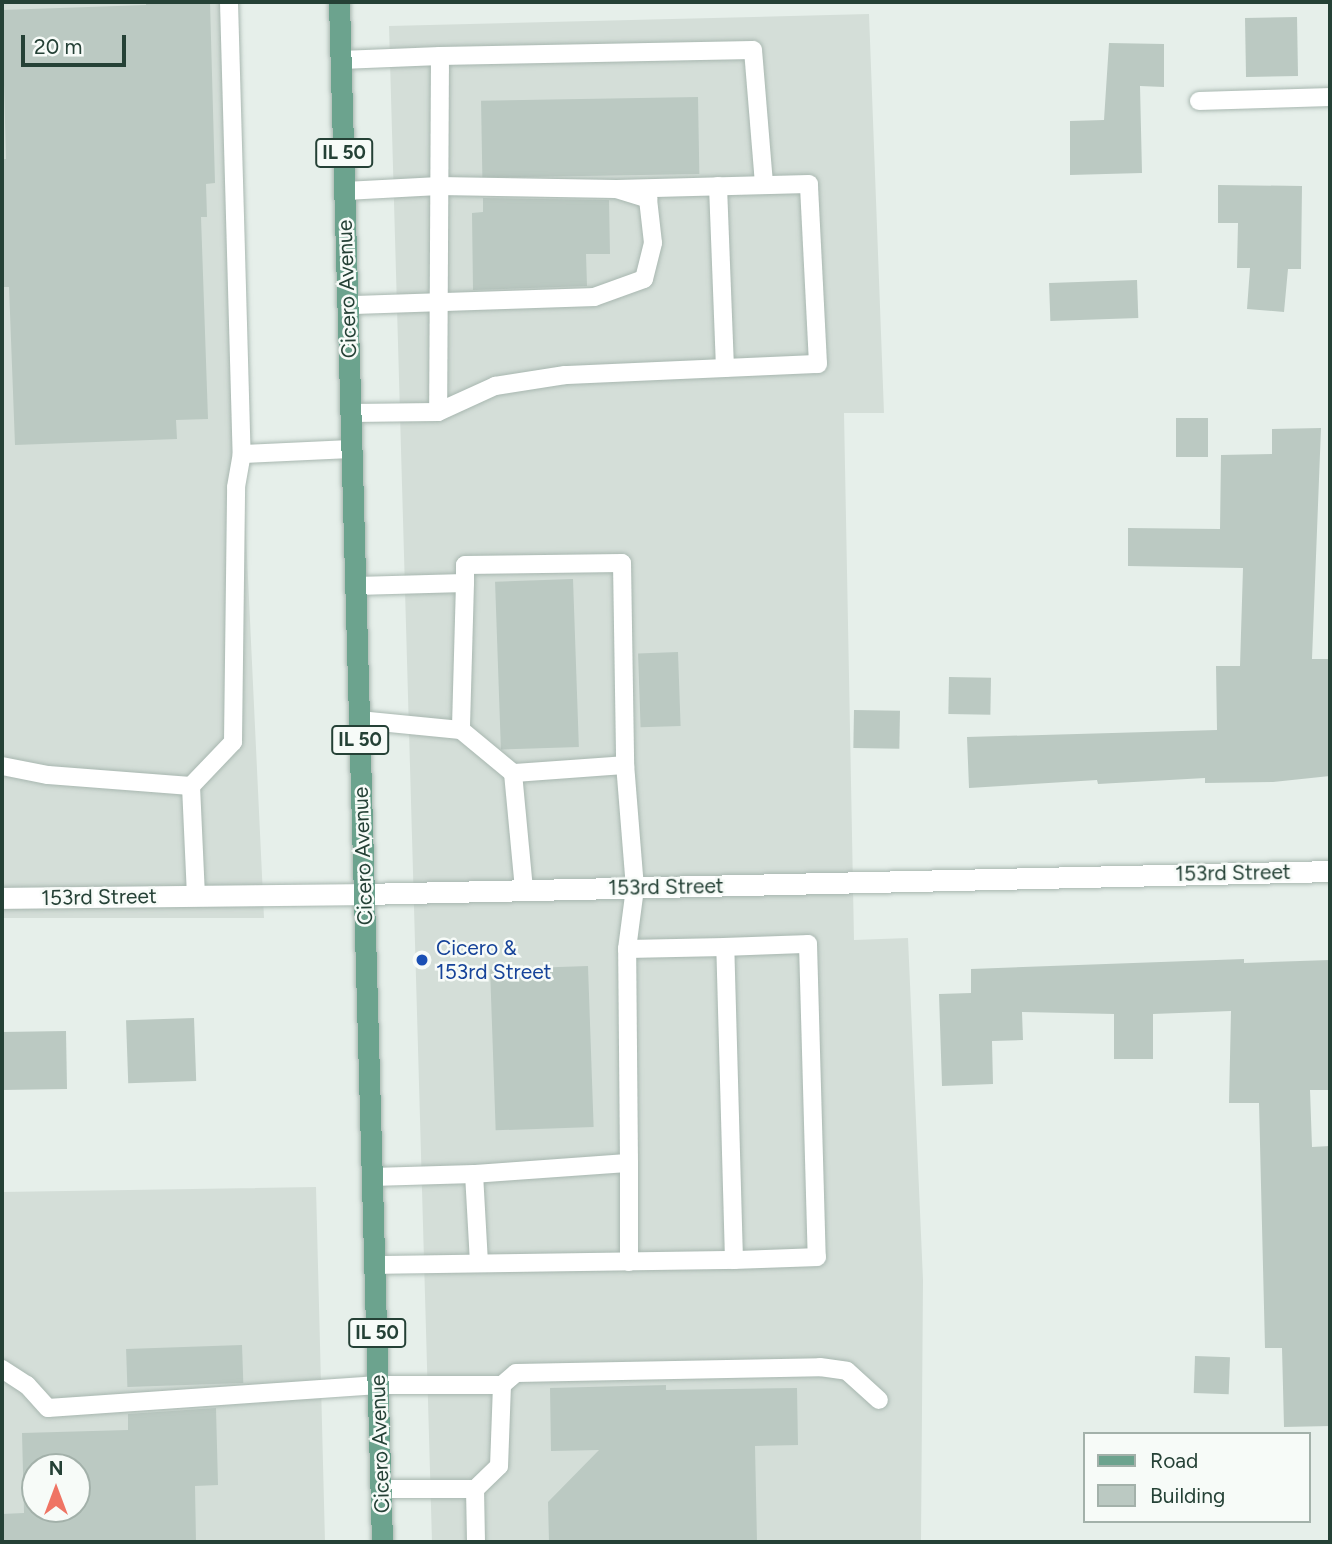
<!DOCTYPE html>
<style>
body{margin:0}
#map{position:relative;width:1332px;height:1544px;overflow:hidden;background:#e6efea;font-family:Figtree,sans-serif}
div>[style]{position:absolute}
.built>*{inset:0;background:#d4ded8}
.building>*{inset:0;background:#bbc9c2;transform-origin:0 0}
.roads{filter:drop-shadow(0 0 2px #a8b7b0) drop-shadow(0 0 2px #a8b7b0)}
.lane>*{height:18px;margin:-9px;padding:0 9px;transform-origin:9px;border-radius:9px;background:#fff}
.street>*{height:21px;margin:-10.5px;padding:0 10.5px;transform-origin:10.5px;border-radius:10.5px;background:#fff}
.primary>*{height:21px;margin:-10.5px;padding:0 10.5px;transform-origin:10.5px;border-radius:10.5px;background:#6ca38e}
.dots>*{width:19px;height:19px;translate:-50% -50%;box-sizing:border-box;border:4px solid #f7fbf8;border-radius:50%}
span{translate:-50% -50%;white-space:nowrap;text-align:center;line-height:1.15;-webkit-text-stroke:5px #f7fbf8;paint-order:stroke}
.shield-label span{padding:2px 5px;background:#f7fbf8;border:2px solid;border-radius:5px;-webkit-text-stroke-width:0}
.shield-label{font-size:19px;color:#254136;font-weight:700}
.street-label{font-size:21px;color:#254136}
.transit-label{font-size:21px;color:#164399}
.left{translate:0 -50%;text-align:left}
.frame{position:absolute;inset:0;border:4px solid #254136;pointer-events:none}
.legend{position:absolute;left:1083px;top:1432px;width:228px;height:91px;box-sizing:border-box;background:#f7fbf8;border:2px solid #a3b1aa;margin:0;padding:9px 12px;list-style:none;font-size:21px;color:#254136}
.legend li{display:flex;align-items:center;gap:14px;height:35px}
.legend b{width:35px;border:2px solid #a3b1aa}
.north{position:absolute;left:21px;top:1453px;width:70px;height:70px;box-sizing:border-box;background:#f7fbf8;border:2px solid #a3b1aa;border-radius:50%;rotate:0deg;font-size:19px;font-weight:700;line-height:28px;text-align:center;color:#254136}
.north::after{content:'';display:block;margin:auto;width:24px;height:32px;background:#ef7464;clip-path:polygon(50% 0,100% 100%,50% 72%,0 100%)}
.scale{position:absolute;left:21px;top:35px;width:105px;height:32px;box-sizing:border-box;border:4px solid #254136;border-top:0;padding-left:9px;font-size:21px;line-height:24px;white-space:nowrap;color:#254136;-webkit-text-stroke:5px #f7fbf8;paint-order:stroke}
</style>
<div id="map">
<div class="built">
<i style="clip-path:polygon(2px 2px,229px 2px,236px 323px,264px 918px,2px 918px)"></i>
<i style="clip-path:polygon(869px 14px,884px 413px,844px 413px,854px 940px,908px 938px,923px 1280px,921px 1542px,432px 1542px,389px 26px)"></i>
<i style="clip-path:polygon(evenodd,316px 1187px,325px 1542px,2px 1542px,2px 1192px,316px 1187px,35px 1467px,77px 1467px,77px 1509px,35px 1509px,35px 1467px)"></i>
</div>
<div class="building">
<i style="clip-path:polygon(146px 2px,210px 2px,215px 183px,206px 184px,207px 217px,201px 217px,208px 419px,176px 420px,177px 439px,15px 445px,9px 287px,2px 287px,2px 159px,6px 159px,2px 10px,146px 5px)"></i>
<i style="left:1297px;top:17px;width:59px;height:52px;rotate:89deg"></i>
<i style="clip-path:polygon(1109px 43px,1164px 44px,1164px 87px,1140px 86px,1142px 173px,1070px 175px,1070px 121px,1104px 120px)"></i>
<i style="left:698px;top:97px;width:77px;height:217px;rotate:89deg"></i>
<i style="clip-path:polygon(1218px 185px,1302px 186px,1301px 269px,1288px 269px,1284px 312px,1247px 309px,1250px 268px,1237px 268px,1238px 223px,1218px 223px)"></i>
<i style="clip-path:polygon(483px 198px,609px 200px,610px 254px,586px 254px,587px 286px,473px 290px,472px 213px,483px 212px)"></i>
<i style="left:1137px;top:280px;width:38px;height:88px;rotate:88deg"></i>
<i style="left:1176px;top:418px;width:32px;height:39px"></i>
<i style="clip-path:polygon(1321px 428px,1312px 659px,1330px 659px,1330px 776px,1273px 782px,1205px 783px,1205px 778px,1098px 784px,1097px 780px,969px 788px,967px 737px,1217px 730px,1216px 666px,1240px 666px,1243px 568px,1128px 566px,1128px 528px,1220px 529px,1221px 455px,1272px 454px,1272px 429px)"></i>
<i style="left:573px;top:579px;width:168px;height:78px;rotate:88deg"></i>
<i style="left:678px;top:652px;width:74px;height:40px;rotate:88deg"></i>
<i style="left:949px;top:677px;width:42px;height:37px;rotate:1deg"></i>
<i style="left:854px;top:710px;width:46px;height:38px;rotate:1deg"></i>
<i style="clip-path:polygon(1244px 959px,1244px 963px,1330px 960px,1330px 1090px,1310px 1090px,1312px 1147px,1330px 1146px,1330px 1426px,1284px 1427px,1282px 1348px,1265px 1348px,1259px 1103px,1229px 1103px,1231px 1011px,1153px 1014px,1153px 1059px,1114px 1059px,1114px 1014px,1022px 1012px,1023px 1040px,992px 1041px,993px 1084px,942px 1086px,939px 994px,971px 993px,971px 969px)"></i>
<i style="left:588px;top:966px;width:161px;height:98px;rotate:88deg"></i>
<i style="left:194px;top:1018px;width:63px;height:68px;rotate:88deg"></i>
<i style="left:66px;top:1031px;width:58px;height:64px;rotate:89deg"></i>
<i style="left:242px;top:1345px;width:38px;height:116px;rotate:88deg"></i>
<i style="left:1195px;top:1356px;width:35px;height:37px;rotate:2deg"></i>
<i style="clip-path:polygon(666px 1385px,666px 1390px,797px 1388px,798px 1445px,755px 1446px,757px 1542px,549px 1542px,548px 1502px,599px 1450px,551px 1451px,550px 1388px)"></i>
<i style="clip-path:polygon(evenodd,216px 1408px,218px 1485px,195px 1486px,196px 1542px,2px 1542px,2px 1514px,24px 1513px,22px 1433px,128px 1430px,128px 1414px,216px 1408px,35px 1467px,77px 1467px,77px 1509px,35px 1509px,35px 1467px)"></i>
</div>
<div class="roads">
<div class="lane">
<i style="left:229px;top:2px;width:452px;rotate:88.4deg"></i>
<i style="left:440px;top:56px;width:313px;rotate:-1.1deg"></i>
<i style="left:753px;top:50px;width:135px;rotate:85.3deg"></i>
<i style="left:341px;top:60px;width:99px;rotate:-2.3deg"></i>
<i style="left:440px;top:56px;width:356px;rotate:90.3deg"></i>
<i style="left:438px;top:412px;width:87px;rotate:179.3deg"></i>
<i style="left:1199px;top:101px;width:131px;rotate:-1.7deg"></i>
<i style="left:718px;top:186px;width:182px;rotate:87.8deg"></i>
<i style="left:345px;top:191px;width:94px;rotate:-3deg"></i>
<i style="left:439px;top:186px;width:177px;rotate:1deg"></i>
<i style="left:616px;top:189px;width:34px;rotate:17deg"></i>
<i style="left:648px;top:199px;width:44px;rotate:83.5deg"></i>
<i style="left:653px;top:243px;width:37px;rotate:104deg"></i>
<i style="left:644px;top:279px;width:53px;rotate:160.2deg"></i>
<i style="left:594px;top:297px;width:246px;rotate:178.1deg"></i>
<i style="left:438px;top:412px;width:63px;rotate:-24.5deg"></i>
<i style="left:495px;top:386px;width:71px;rotate:-8.9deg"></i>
<i style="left:565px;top:375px;width:253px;rotate:-2.5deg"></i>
<i style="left:818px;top:364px;width:180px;rotate:-92.9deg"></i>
<i style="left:809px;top:184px;width:193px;rotate:178.5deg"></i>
<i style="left:465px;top:583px;width:18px;rotate:-90deg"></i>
<i style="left:465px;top:565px;width:157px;rotate:-0.7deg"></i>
<i style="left:622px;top:563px;width:202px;rotate:89.1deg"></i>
<i style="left:356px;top:586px;width:109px;rotate:-1.6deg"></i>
<i style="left:465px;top:583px;width:147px;rotate:91.6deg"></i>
<i style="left:359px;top:720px;width:102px;rotate:5.6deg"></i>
<i style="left:461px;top:730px;width:67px;rotate:39.6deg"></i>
<i style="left:513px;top:773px;width:118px;rotate:84.6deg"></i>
<i style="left:2px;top:766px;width:47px;rotate:11.1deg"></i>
<i style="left:48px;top:775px;width:143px;rotate:4.4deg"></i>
<i style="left:191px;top:786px;width:110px;rotate:87.4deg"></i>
<i style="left:191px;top:786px;width:61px;rotate:-46.3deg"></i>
<i style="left:233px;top:742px;width:255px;rotate:-89.3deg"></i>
<i style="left:236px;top:487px;width:34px;rotate:-80deg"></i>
<i style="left:242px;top:454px;width:110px;rotate:-2.6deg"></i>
<i style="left:725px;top:947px;width:83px;rotate:-2.1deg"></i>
<i style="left:808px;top:944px;width:313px;rotate:88.4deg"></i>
<i style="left:817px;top:1257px;width:83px;rotate:177.9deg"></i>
<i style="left:372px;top:1177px;width:102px;rotate:-1.7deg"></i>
<i style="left:629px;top:1262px;width:99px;rotate:-90deg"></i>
<i style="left:479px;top:1263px;width:89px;rotate:-93.2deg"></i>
<i style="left:474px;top:1174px;width:155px;rotate:-4.1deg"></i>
<i style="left:629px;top:1163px;width:214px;rotate:-90.5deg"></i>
<i style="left:375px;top:1265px;width:359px;rotate:-0.8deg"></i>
<i style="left:734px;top:1260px;width:313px;rotate:-91.6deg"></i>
<i style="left:725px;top:947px;width:98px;rotate:178.8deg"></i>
<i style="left:627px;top:949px;width:62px;rotate:-82.5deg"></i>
<i style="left:635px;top:888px;width:123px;rotate:-94.6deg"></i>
<i style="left:625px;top:765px;width:112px;rotate:175.9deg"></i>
<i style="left:2px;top:1369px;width:30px;rotate:33deg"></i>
<i style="left:27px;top:1385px;width:31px;rotate:48deg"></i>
<i style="left:48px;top:1408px;width:331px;rotate:-4deg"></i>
<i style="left:378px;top:1385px;width:124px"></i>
<i style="left:502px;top:1385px;width:81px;rotate:92.1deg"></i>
<i style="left:499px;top:1466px;width:33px;rotate:136deg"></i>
<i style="left:475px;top:1489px;width:53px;rotate:88.9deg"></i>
<i style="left:502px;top:1385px;width:18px;rotate:-41deg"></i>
<i style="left:516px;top:1373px;width:304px;rotate:-1.1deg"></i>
<i style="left:820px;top:1367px;width:27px;rotate:8deg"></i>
<i style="left:847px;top:1371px;width:43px;rotate:42.2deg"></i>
<i style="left:381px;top:1489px;width:94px"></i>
</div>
<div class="street">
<i style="left:2px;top:898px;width:362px;rotate:-0.6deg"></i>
<i style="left:364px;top:894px;width:966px;rotate:-1.36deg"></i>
</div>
<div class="primary">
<i style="left:339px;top:2px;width:1541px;rotate:88.4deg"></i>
</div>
</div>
<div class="dots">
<i style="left:422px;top:960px;background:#1a4fb4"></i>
</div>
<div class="shield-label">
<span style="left:344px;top:153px">IL 50</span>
<span style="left:360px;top:740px">IL 50</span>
<span style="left:377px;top:1333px">IL 50</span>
</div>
<div class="street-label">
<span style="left:347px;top:289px;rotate:-92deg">Cicero Avenue</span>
<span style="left:363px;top:856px;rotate:-92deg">Cicero Avenue</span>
<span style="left:1233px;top:873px;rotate:-1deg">153rd Street</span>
<span style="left:666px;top:887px;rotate:-1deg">153rd Street</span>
<span style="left:99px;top:897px;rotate:-1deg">153rd Street</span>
<span style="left:380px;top:1444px;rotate:-92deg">Cicero Avenue</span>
</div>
<div class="transit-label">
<span class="left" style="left:436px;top:960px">Cicero &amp;<br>153rd Street</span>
</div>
<div class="frame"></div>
<ul class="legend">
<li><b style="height:9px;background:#6ca38e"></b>Road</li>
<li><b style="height:19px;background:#bbc9c2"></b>Building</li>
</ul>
<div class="north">N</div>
<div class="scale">20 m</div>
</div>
